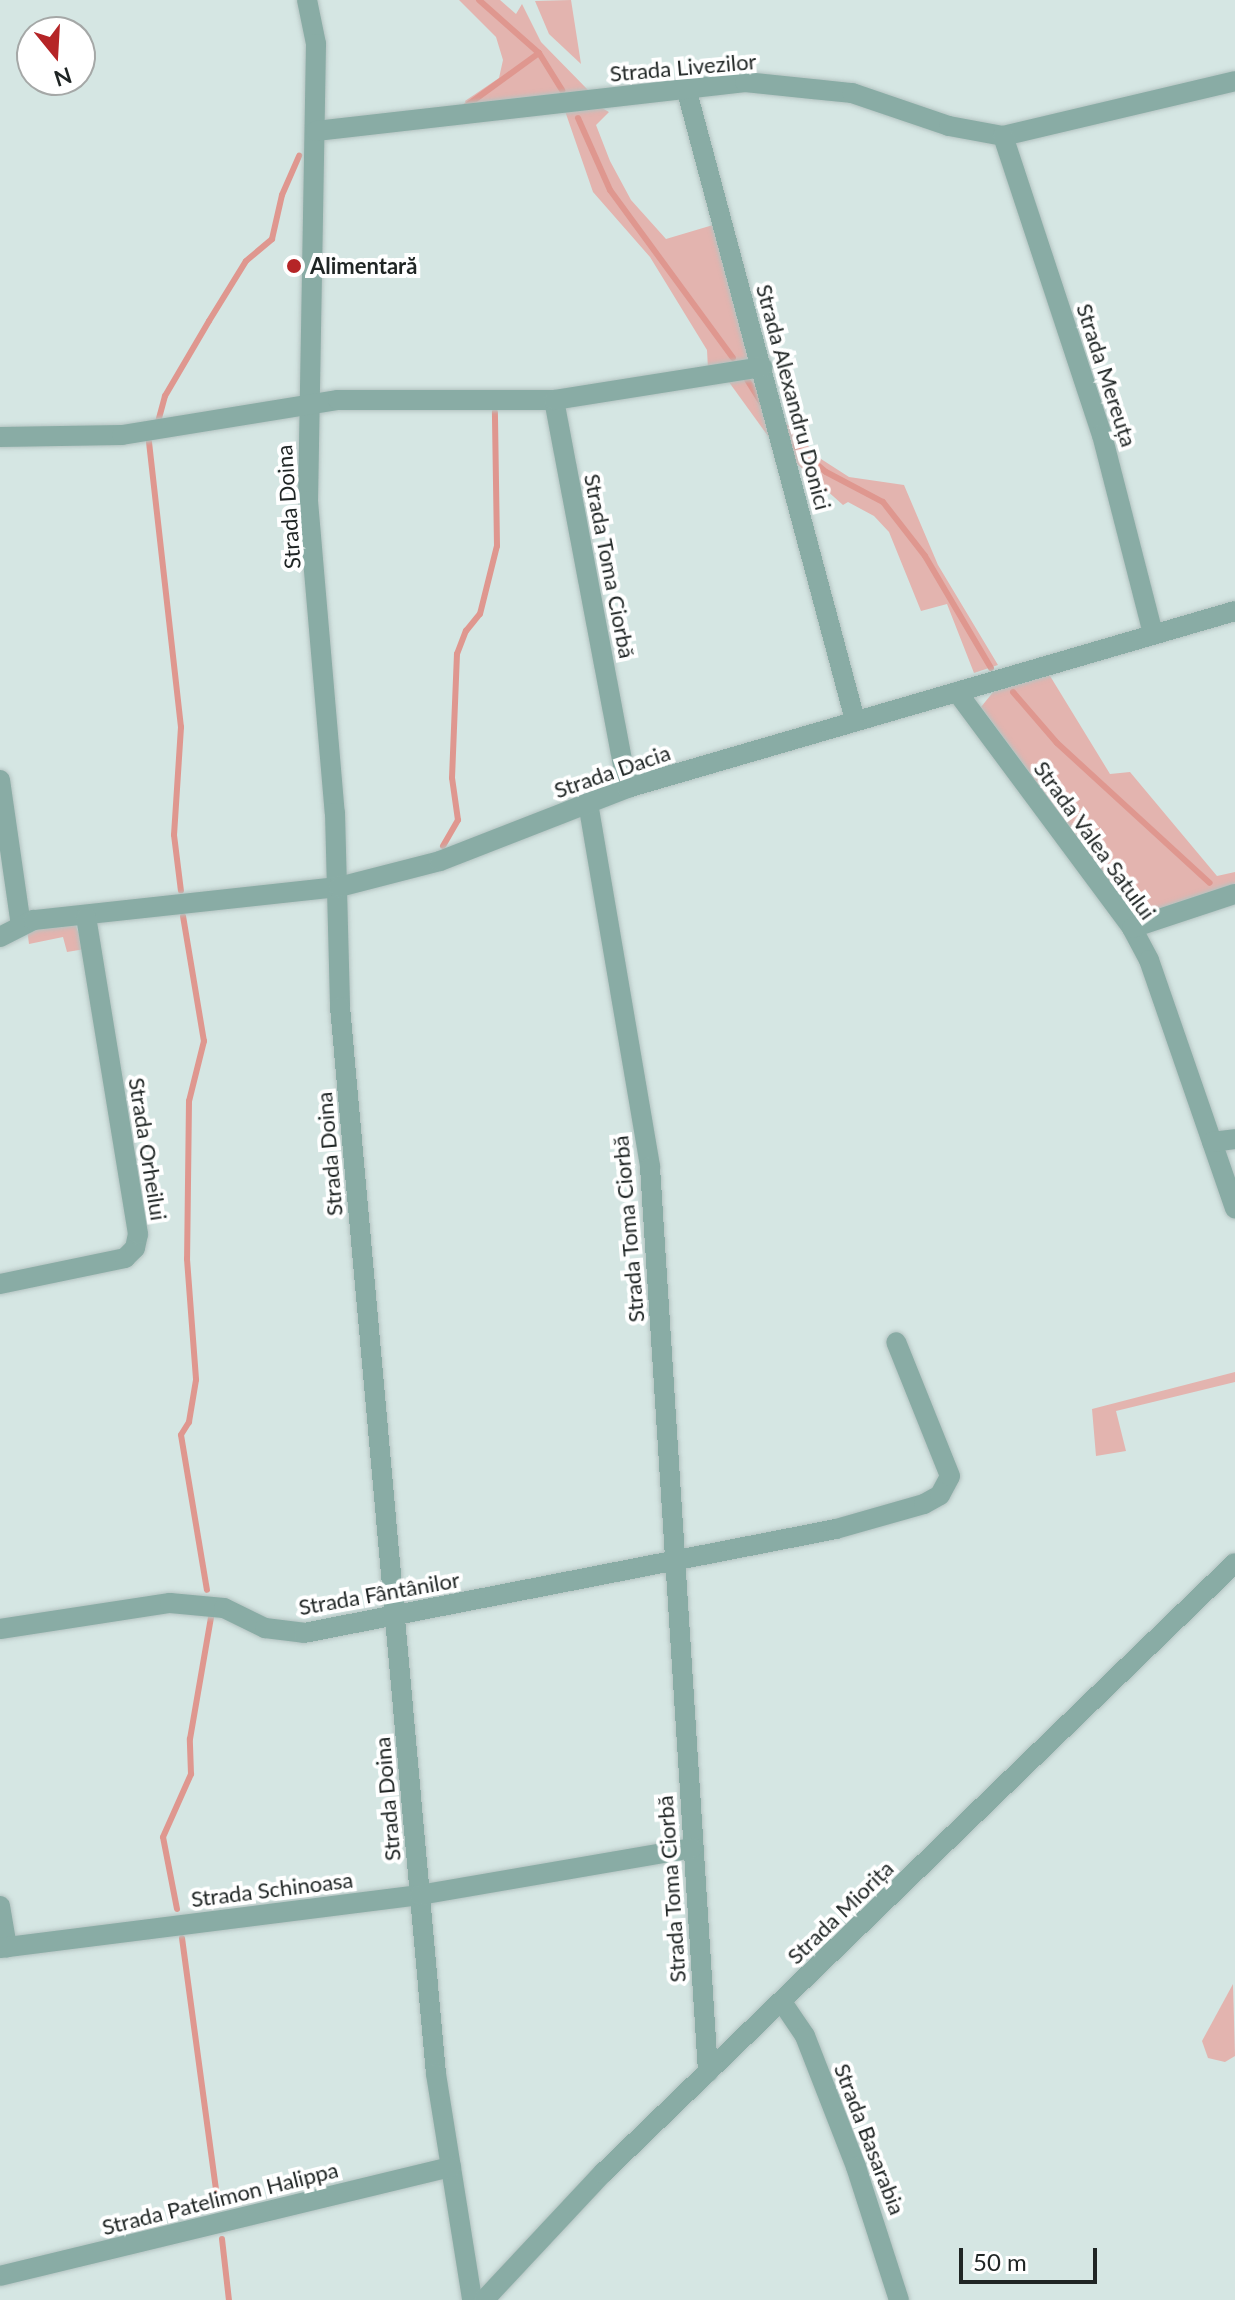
<!DOCTYPE html>
<meta charset="utf-8">
<style>
body{margin:0}
#map{position:relative;width:1235px;height:2300px;overflow:hidden;background:#d5e6e3;font-family:Lato,sans-serif}
div>[style]{position:absolute}
.green>*{inset:0;background:#e3b4af}
.stream>*{height:6px;margin:-3px;padding:0 3px;transform-origin:3px;border-radius:3px;background:#df978f}
.roads{filter:drop-shadow(0 0 2px #b4c3c1) drop-shadow(0 0 2px #b4c3c1)}
.minor>*{height:20px;margin:-10px;padding:0 10px;transform-origin:10px;border-radius:10px;background:#89aca5}
.dots>*{width:22px;height:22px;translate:-50% -50%;box-sizing:border-box;border:4px solid #fff;border-radius:50%}
span{translate:-50% -50%;white-space:nowrap;text-align:center;line-height:1.15;-webkit-text-stroke:8px #fff;paint-order:stroke}
.street-label{font-size:22px;color:#1f2524}
.poi-label{font-size:22px;color:#1f2524;font-weight:700}
.left{translate:0 -50%;text-align:left}
.north{position:absolute;left:16px;top:16px;width:80px;height:80px;box-sizing:border-box;background:#fff;border:2px solid #a5a8a7;border-radius:50%;rotate:162deg;font-size:22px;font-weight:700;line-height:32px;text-align:center;color:#1f2524}
.north::after{content:'';display:block;margin:auto;width:28px;height:36px;background:#b52527;clip-path:polygon(50% 0,100% 100%,50% 72%,0 100%)}
.scale{position:absolute;left:959px;top:2248px;width:138px;height:36px;box-sizing:border-box;border:4px solid #1f2524;border-top:0;padding-left:10px;font-size:24px;line-height:28px;white-space:nowrap;color:#1f2524;-webkit-text-stroke:6px #fff;paint-order:stroke}
</style>
<div id="map">
<div class="green">
<i style="clip-path:polygon(459px 0,500px 0,516px 14px,522px 4px,541px 42px,589px 91px,468px 109px,465px 101px,499px 78px,503px 60px,496px 37px)"></i>
<i style="clip-path:polygon(571px 0,581px 64px,549px 34px,535px 1px)"></i>
<i style="clip-path:polygon(600px 107px,609px 112px,596px 125px,610px 161px,631px 200px,666px 239px,713px 225px,752px 355px,747px 359px,708px 369px,707px 350px,650px 257px,593px 192px,565px 111px)"></i>
<i style="clip-path:polygon(756px 375px,776px 447px,726px 378px)"></i>
<i style="clip-path:polygon(785px 422px,821px 459px,849px 477px,904px 485px,938px 565px,998px 665px,974px 673px,947px 604px,921px 611px,889px 532px,874px 516px,848px 502px,843px 505px,796px 463px)"></i>
<i style="clip-path:polygon(1047px 671px,1110px 774px,1130px 772px,1217px 876px,1235px 872px,1235px 889px,1160px 913px,1131px 910px,981px 707px,998px 686px)"></i>
<i style="clip-path:polygon(75px 924px,85px 949px,67px 952px,63px 937px,29px 944px,27px 929px)"></i>
<i style="clip-path:polygon(1235px 1372px,1235px 1382px,1116px 1411px,1126px 1451px,1096px 1456px,1092px 1409px)"></i>
<i style="clip-path:polygon(1233px 1984px,1235px 2056px,1225px 2062px,1208px 2058px,1202px 2041px)"></i>
</div>
<div class="stream">
<i style="left:479px;top:0;width:80px;rotate:41.5deg"></i>
<i style="left:539px;top:53px;width:44px;rotate:58.1deg"></i>
<i style="left:466px;top:106px;width:90px;rotate:-36deg"></i>
<i style="left:578px;top:118px;width:79px;rotate:66deg"></i>
<i style="left:610px;top:190px;width:208px;rotate:53.8deg"></i>
<i style="left:746px;top:378px;width:31px;rotate:58deg"></i>
<i style="left:158px;top:422px;width:27px;rotate:-75deg"></i>
<i style="left:165px;top:396px;width:87px;rotate:-59.6deg"></i>
<i style="left:209px;top:321px;width:70px;rotate:-58.3deg"></i>
<i style="left:246px;top:261px;width:34px;rotate:-40deg"></i>
<i style="left:272px;top:239px;width:45px;rotate:-77.2deg"></i>
<i style="left:282px;top:195px;width:43px;rotate:-66.4deg"></i>
<i style="left:149px;top:442px;width:287px;rotate:83.6deg"></i>
<i style="left:181px;top:727px;width:108px;rotate:93.7deg"></i>
<i style="left:174px;top:835px;width:56px;rotate:82.9deg"></i>
<i style="left:795px;top:446px;width:40px;rotate:40deg"></i>
<i style="left:826px;top:472px;width:64px;rotate:27.8deg"></i>
<i style="left:883px;top:502px;width:68px;rotate:52.1deg"></i>
<i style="left:925px;top:556px;width:130px;rotate:59.5deg"></i>
<i style="left:1013px;top:692px;width:67px;rotate:49.2deg"></i>
<i style="left:1057px;top:743px;width:207px;rotate:42.5deg"></i>
<i style="left:443px;top:846px;width:30px;rotate:-60deg"></i>
<i style="left:458px;top:820px;width:42px;rotate:-98.1deg"></i>
<i style="left:452px;top:778px;width:124px;rotate:-87.7deg"></i>
<i style="left:457px;top:654px;width:25px;rotate:-69deg"></i>
<i style="left:466px;top:631px;width:22px;rotate:-51deg"></i>
<i style="left:480px;top:614px;width:70px;rotate:-76deg"></i>
<i style="left:497px;top:546px;width:134px;rotate:-90.9deg"></i>
<i style="left:183px;top:916px;width:127px;rotate:80.5deg"></i>
<i style="left:204px;top:1041px;width:62px;rotate:104deg"></i>
<i style="left:189px;top:1101px;width:158px;rotate:90.7deg"></i>
<i style="left:187px;top:1259px;width:121px;rotate:85.7deg"></i>
<i style="left:196px;top:1380px;width:43px;rotate:99.5deg"></i>
<i style="left:189px;top:1422px;width:15px;rotate:122deg"></i>
<i style="left:181px;top:1435px;width:157px;rotate:80.5deg"></i>
<i style="left:177px;top:1909px;width:73px;rotate:-101deg"></i>
<i style="left:163px;top:1837px;width:69px;rotate:-66deg"></i>
<i style="left:191px;top:1774px;width:35px;rotate:-92deg"></i>
<i style="left:190px;top:1739px;width:124px;rotate:-80.2deg"></i>
<i style="left:182px;top:1938px;width:270px;rotate:82.3deg"></i>
<i style="left:222px;top:2239px;width:61px;rotate:83.5deg"></i>
</div>
<div class="roads">
<div class="minor">
<i style="left:307px;top:0;width:45px;rotate:78.4deg"></i>
<i style="left:316px;top:44px;width:457px;rotate:91deg"></i>
<i style="left:308px;top:501px;width:313px;rotate:85.1deg"></i>
<i style="left:335px;top:813px;width:194px;rotate:88.5deg"></i>
<i style="left:340px;top:1007px;width:1071px;rotate:84.86deg"></i>
<i style="left:436px;top:2074px;width:229px;rotate:80.9deg"></i>
<i style="left:686px;top:88px;width:654px;rotate:75.03deg"></i>
<i style="left:316px;top:131px;width:432px;rotate:-6.5deg"></i>
<i style="left:745px;top:82px;width:108px;rotate:5.9deg"></i>
<i style="left:852px;top:93px;width:102px;rotate:18.8deg"></i>
<i style="left:949px;top:126px;width:55px;rotate:10.5deg"></i>
<i style="left:1003px;top:136px;width:238px;rotate:-13.3deg"></i>
<i style="left:1003px;top:136px;width:315px;rotate:71.7deg"></i>
<i style="left:1102px;top:435px;width:204px;rotate:75.6deg"></i>
<i style="left:554px;top:400px;width:395px;rotate:79.3deg"></i>
<i style="left:0;top:437px;width:122px;rotate:-0.9deg"></i>
<i style="left:122px;top:435px;width:219px;rotate:-9.2deg"></i>
<i style="left:338px;top:400px;width:216px"></i>
<i style="left:554px;top:400px;width:211px;rotate:-9deg"></i>
<i style="left:957px;top:692px;width:294px;rotate:53.4deg"></i>
<i style="left:1132px;top:928px;width:36px;rotate:62deg"></i>
<i style="left:1149px;top:960px;width:263px;rotate:70.9deg"></i>
<i style="left:0;top:780px;width:147px;rotate:81.8deg"></i>
<i style="left:588px;top:803px;width:369px;rotate:80.3deg"></i>
<i style="left:650px;top:1167px;width:907px;rotate:86.33deg"></i>
<i style="left:1132px;top:928px;width:108px;rotate:-18.3deg"></i>
<i style="left:0;top:937px;width:38px;rotate:-27deg"></i>
<i style="left:34px;top:920px;width:307px;rotate:-6.2deg"></i>
<i style="left:339px;top:887px;width:104px;rotate:-14.4deg"></i>
<i style="left:440px;top:861px;width:201px;rotate:-21.3deg"></i>
<i style="left:627px;top:788px;width:633px;rotate:-16.23deg"></i>
<i style="left:1212px;top:1142px;width:23px;rotate:-7deg"></i>
<i style="left:0;top:1284px;width:128px;rotate:-11.7deg"></i>
<i style="left:125px;top:1258px;width:14px;rotate:-45deg"></i>
<i style="left:135px;top:1248px;width:14px;rotate:-78deg"></i>
<i style="left:138px;top:1234px;width:321px;rotate:-99.3deg"></i>
<i style="left:0;top:1629px;width:172px;rotate:-8.7deg"></i>
<i style="left:170px;top:1603px;width:54px;rotate:5.3deg"></i>
<i style="left:224px;top:1608px;width:46px;rotate:26deg"></i>
<i style="left:265px;top:1628px;width:39px;rotate:7deg"></i>
<i style="left:304px;top:1633px;width:542px;rotate:-11.06deg"></i>
<i style="left:836px;top:1529px;width:91px;rotate:-15.9deg"></i>
<i style="left:924px;top:1504px;width:18px;rotate:-29deg"></i>
<i style="left:940px;top:1495px;width:21px;rotate:-62deg"></i>
<i style="left:950px;top:1476px;width:144px;rotate:-111.9deg"></i>
<i style="left:0;top:1906px;width:42px;rotate:80.3deg"></i>
<i style="left:0;top:1948px;width:423px;rotate:-7.2deg"></i>
<i style="left:420px;top:1895px;width:276px;rotate:-9.8deg"></i>
<i style="left:782px;top:2002px;width:41px;rotate:55.9deg"></i>
<i style="left:805px;top:2036px;width:141px;rotate:68.7deg"></i>
<i style="left:856px;top:2167px;width:140px;rotate:72.1deg"></i>
<i style="left:0;top:2276px;width:464px;rotate:-13.6deg"></i>
<i style="left:484px;top:2300px;width:174px;rotate:-46.9deg"></i>
<i style="left:603px;top:2173px;width:878px;rotate:-43.99deg"></i>
</div>
</div>
<div class="dots">
<i style="left:294px;top:266px;background:#b52527"></i>
</div>
<div class="street-label">
<span style="left:683px;top:67px;rotate:-5deg">Strada Livezilor</span>
<span style="left:1107px;top:375px;rotate:72deg">Strada Mereuța</span>
<span style="left:794px;top:397px;rotate:75deg">Strada Alexandru Donici</span>
<span style="left:288px;top:507px;rotate:-94deg">Strada Doina</span>
<span style="left:610px;top:566px;rotate:79deg">Strada Toma Ciorbă</span>
<span style="left:612px;top:771px;rotate:-19deg">Strada Dacia</span>
<span style="left:1095px;top:840px;rotate:54deg">Strada Valea Satului</span>
<span style="left:148px;top:1149px;rotate:81deg">Strada Orheilui</span>
<span style="left:329px;top:1154px;rotate:-95deg">Strada Doina</span>
<span style="left:628px;top:1229px;rotate:-95deg">Strada Toma Ciorbă</span>
<span style="left:379px;top:1593px;rotate:-10deg">Strada Fântânilor</span>
<span style="left:387px;top:1799px;rotate:-95deg">Strada Doina</span>
<span style="left:272px;top:1889px;rotate:-7deg">Strada Schinoasa</span>
<span style="left:671px;top:1889px;rotate:-94deg">Strada Toma Ciorbă</span>
<span style="left:840px;top:1912px;rotate:-44deg">Strada Miorița</span>
<span style="left:870px;top:2139px;rotate:69deg">Strada Basarabia</span>
<span style="left:220px;top:2198px;rotate:-14deg">Strada Patelimon Halippa</span>
</div>
<div class="poi-label">
<span class="left" style="left:310px;top:266px">Alimentară</span>
</div>
<div class="north">N</div>
<div class="scale">50 m</div>
</div>
